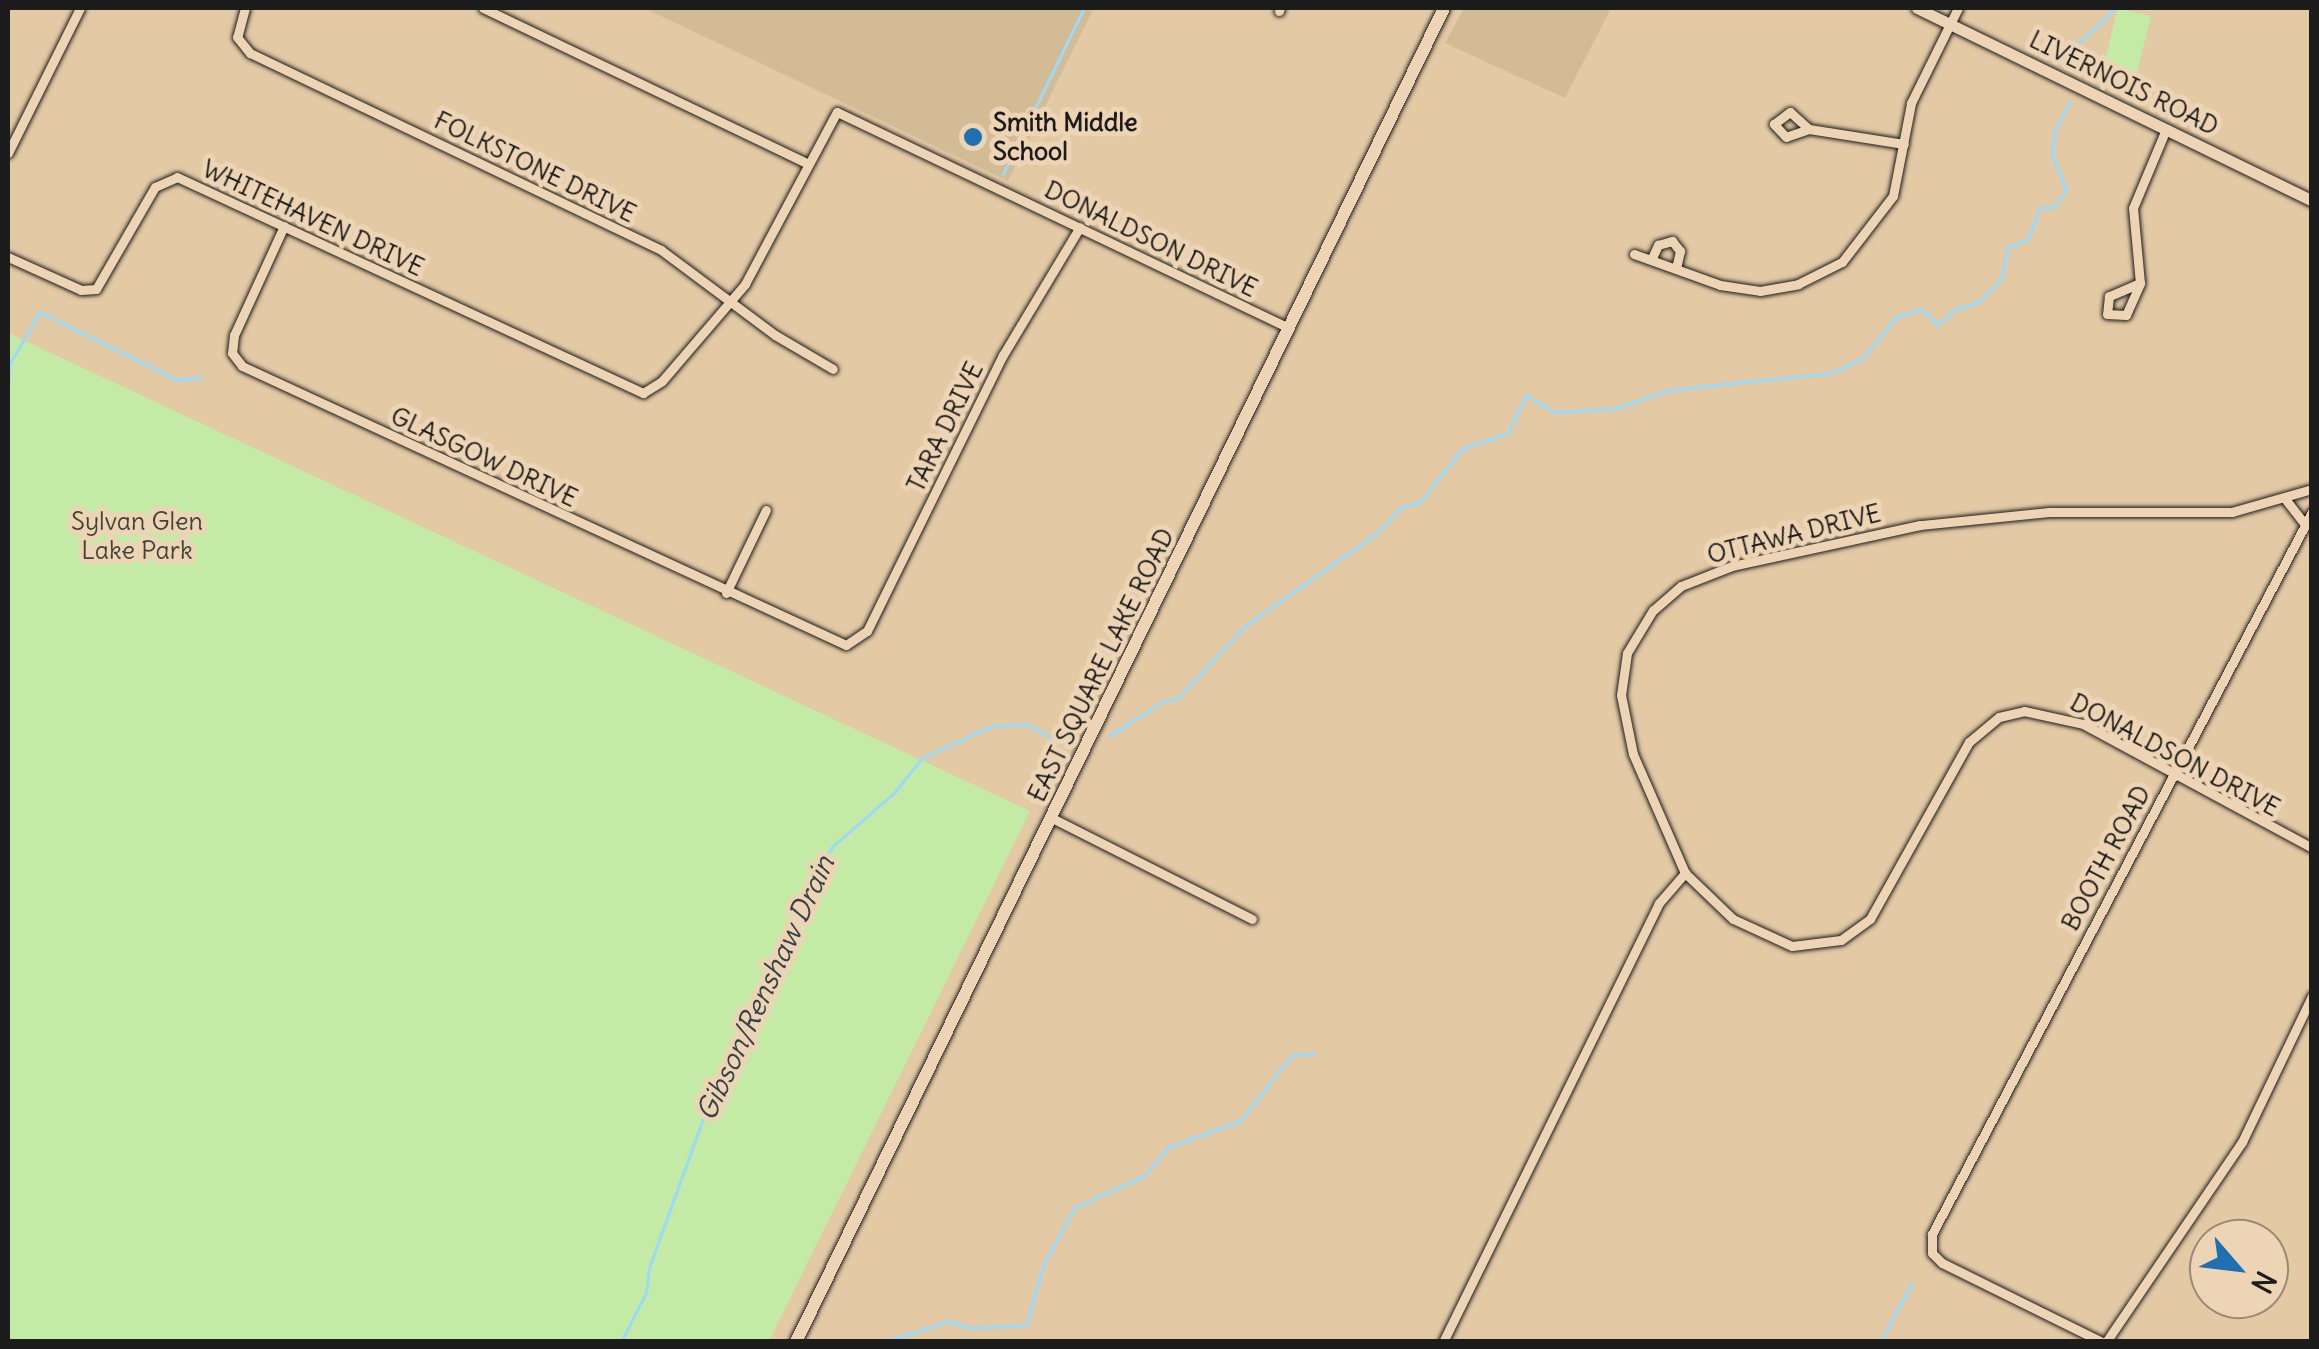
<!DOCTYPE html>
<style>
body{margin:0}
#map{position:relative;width:2319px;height:1349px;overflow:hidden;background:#e3caa5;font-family:Delius,sans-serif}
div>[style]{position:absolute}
.built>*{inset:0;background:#d3bb96}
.green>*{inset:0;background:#c4eba6;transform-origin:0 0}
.stream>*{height:2.5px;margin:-1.25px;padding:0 1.25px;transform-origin:1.25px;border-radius:1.25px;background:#9adafb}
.roads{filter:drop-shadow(0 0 2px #1c1c1c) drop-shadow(0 0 2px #1c1c1c)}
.minor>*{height:9px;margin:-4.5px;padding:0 4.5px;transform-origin:4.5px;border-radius:4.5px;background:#ecd4b4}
.tertiary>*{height:11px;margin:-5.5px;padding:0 5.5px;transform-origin:5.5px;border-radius:5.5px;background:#ecd4b4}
.secondary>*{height:12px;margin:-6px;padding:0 6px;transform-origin:6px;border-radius:6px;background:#ecd4b4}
.dots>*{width:28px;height:28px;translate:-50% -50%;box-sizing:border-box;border:5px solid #ecd4b4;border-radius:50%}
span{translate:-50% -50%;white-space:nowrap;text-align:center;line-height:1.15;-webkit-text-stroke:10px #ecd4b4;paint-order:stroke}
.street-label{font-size:25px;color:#1c1c1c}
.poi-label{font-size:25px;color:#1c1c1c;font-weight:700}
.left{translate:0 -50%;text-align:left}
.park-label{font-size:25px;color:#3e4538}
.water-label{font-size:28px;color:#354249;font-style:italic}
.frame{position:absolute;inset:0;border:10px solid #1c1c1c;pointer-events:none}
.north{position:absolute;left:2189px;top:1219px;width:100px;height:100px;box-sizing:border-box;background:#ecd4b4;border:2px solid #998a77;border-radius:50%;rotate:118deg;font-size:28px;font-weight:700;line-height:40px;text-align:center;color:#1c1c1c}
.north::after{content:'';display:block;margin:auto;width:35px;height:45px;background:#1f6fb2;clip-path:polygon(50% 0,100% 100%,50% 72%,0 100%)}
</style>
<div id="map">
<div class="built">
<i style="clip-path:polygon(644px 8px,1094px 8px,1008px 181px)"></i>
<i style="clip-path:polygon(1464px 8px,1611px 8px,1565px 98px,1445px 43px)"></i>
</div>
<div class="green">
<i style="left:2118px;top:8px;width:34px;height:78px;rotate:14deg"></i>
<i style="clip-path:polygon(8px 333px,1030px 811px,769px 1341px,8px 1341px)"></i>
</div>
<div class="stream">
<i style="left:2081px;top:70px;width:23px;rotate:-110deg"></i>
<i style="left:2073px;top:48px;width:58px;rotate:-43.6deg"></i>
<i style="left:1003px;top:174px;width:185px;rotate:-64deg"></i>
<i style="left:8px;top:384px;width:21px;rotate:-85deg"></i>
<i style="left:10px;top:363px;width:59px;rotate:-59.5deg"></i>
<i style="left:40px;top:312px;width:154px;rotate:26.2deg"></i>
<i style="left:178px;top:380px;width:24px;rotate:-7deg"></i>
<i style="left:1109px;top:736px;width:64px;rotate:-32.9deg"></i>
<i style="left:1163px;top:701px;width:14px;rotate:-8deg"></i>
<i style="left:1177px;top:699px;width:100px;rotate:-47deg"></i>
<i style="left:1245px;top:626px;width:160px;rotate:-35.1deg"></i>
<i style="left:1376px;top:534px;width:35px;rotate:-47deg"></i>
<i style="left:1400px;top:508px;width:21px;rotate:-17deg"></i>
<i style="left:1420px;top:502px;width:68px;rotate:-51.6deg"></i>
<i style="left:1462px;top:449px;width:49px;rotate:-19.2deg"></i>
<i style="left:1508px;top:433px;width:42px;rotate:-64.7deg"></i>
<i style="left:1526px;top:395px;width:33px;rotate:31deg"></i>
<i style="left:1554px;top:412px;width:63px;rotate:-3.6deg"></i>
<i style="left:1617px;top:408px;width:55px;rotate:-19.1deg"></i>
<i style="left:1669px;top:390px;width:163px;rotate:-6deg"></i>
<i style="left:1831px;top:373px;width:35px;rotate:-25deg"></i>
<i style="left:1863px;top:358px;width:53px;rotate:-51.2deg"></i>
<i style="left:1896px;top:317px;width:28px;rotate:-17deg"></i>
<i style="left:1923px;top:309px;width:22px;rotate:47deg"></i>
<i style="left:1938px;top:325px;width:22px;rotate:-43deg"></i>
<i style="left:1954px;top:310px;width:28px;rotate:-19deg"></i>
<i style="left:1980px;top:301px;width:33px;rotate:-47deg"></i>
<i style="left:2002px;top:277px;width:29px;rotate:-80deg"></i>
<i style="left:2007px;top:248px;width:23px;rotate:-23deg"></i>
<i style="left:2028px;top:239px;width:33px;rotate:-69deg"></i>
<i style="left:2040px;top:208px;width:14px;rotate:-4deg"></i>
<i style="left:2054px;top:207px;width:21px;rotate:-55deg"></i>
<i style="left:2066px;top:190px;width:38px;rotate:-112deg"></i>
<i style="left:2052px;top:155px;width:23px;rotate:-85deg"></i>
<i style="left:2054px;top:132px;width:33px;rotate:-63deg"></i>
<i style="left:621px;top:1342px;width:55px;rotate:-63deg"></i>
<i style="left:646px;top:1293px;width:25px;rotate:-83deg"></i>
<i style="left:649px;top:1268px;width:182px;rotate:-70.1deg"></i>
<i style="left:711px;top:1097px;width:97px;rotate:-60.3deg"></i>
<i style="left:759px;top:1013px;width:57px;rotate:-75.7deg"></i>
<i style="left:773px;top:958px;width:21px;rotate:-39deg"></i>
<i style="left:789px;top:945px;width:51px;rotate:-75.1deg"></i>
<i style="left:802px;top:896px;width:57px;rotate:-58.5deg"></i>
<i style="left:832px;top:847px;width:84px;rotate:-41.1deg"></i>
<i style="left:895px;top:792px;width:43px;rotate:-51.5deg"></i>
<i style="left:922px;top:758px;width:77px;rotate:-24.6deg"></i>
<i style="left:992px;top:726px;width:35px;rotate:-3deg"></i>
<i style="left:1027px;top:724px;width:48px;rotate:28.7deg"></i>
<i style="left:884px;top:1342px;width:69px;rotate:-17.7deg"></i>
<i style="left:950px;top:1321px;width:21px;rotate:19deg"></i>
<i style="left:970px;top:1328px;width:56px;rotate:-3.1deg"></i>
<i style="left:1026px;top:1325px;width:61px;rotate:-73.9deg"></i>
<i style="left:1043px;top:1266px;width:66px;rotate:-61.9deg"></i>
<i style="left:1074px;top:1208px;width:77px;rotate:-24.6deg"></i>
<i style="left:1144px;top:1176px;width:38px;rotate:-50deg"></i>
<i style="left:1168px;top:1147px;width:77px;rotate:-19.9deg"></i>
<i style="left:1240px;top:1121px;width:84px;rotate:-51.8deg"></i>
<i style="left:1292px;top:1055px;width:22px;rotate:-3deg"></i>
<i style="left:1880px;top:1342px;width:67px;rotate:-61.5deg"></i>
</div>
<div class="roads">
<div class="minor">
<i style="left:245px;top:8px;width:30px;rotate:105deg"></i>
<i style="left:237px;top:37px;width:21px;rotate:51deg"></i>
<i style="left:250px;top:53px;width:456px;rotate:25.6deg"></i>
<i style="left:661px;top:250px;width:142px;rotate:36.7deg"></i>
<i style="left:775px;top:335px;width:67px;rotate:30.4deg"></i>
<i style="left:483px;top:8px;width:359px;rotate:25.6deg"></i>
<i style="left:1279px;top:11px;width:3px;rotate:-72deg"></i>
<i style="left:1809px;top:129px;width:24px;rotate:161deg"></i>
<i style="left:1786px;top:137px;width:18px;rotate:-133deg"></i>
<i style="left:1774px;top:124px;width:20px;rotate:-37deg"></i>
<i style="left:1790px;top:112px;width:25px;rotate:42deg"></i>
<i style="left:1809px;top:129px;width:96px;rotate:9deg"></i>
<i style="left:8px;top:153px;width:162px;rotate:-63.6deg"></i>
<i style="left:284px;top:226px;width:120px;rotate:114.6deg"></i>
<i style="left:234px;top:335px;width:18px;rotate:96deg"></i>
<i style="left:232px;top:353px;width:16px;rotate:52deg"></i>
<i style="left:242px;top:366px;width:665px;rotate:24.79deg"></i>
<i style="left:846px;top:645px;width:25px;rotate:-34deg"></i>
<i style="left:867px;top:631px;width:308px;rotate:-63.8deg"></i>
<i style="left:1003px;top:355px;width:149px;rotate:-59deg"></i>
<i style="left:1634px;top:254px;width:91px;rotate:19.8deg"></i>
<i style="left:1720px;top:285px;width:40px;rotate:8.5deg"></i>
<i style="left:1760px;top:291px;width:39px;rotate:-10deg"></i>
<i style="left:1798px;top:284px;width:49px;rotate:-26.6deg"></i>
<i style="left:1842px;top:262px;width:83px;rotate:-52.3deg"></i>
<i style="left:1893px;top:196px;width:95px;rotate:-79deg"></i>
<i style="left:1911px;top:103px;width:106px;rotate:-63.7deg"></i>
<i style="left:8px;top:257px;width:80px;rotate:24.3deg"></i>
<i style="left:81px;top:290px;width:15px;rotate:-4deg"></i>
<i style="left:96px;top:289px;width:118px;rotate:-60deg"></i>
<i style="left:155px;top:187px;width:24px;rotate:-24deg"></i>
<i style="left:177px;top:177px;width:514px;rotate:24.87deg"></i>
<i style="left:643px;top:393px;width:22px;rotate:-32deg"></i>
<i style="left:662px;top:381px;width:128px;rotate:-49.4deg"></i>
<i style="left:745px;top:284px;width:195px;rotate:-61.9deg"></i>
<i style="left:837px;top:112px;width:501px;rotate:25.54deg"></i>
<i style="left:1651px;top:260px;width:17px;rotate:-65deg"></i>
<i style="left:1658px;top:245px;width:15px;rotate:-16deg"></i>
<i style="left:1672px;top:241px;width:13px;rotate:51deg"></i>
<i style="left:1680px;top:251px;width:18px;rotate:103deg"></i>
<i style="left:2140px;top:283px;width:34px;rotate:157deg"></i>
<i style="left:2109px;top:296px;width:18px;rotate:96deg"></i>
<i style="left:2107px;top:314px;width:19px;rotate:3deg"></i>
<i style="left:2126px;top:315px;width:35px;rotate:-66deg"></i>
<i style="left:2140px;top:283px;width:75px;rotate:-95.3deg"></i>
<i style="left:2133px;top:208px;width:86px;rotate:-67.3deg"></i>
<i style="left:2312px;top:489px;width:83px;rotate:164deg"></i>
<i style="left:2232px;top:512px;width:183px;rotate:180deg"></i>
<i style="left:2049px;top:512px;width:130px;rotate:174.2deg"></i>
<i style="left:1920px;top:525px;width:192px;rotate:167.7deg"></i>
<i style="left:1732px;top:566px;width:55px;rotate:158.6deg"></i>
<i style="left:1681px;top:586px;width:37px;rotate:139deg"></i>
<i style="left:1653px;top:610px;width:50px;rotate:121.2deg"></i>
<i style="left:1627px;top:653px;width:42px;rotate:98.1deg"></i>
<i style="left:1621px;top:695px;width:60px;rotate:78.5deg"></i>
<i style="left:1633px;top:754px;width:130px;rotate:66.4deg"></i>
<i style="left:1685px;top:873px;width:66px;rotate:43.8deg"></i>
<i style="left:1733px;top:919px;width:65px;rotate:24.6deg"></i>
<i style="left:1792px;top:946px;width:49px;rotate:-7deg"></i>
<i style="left:1841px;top:940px;width:36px;rotate:-36deg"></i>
<i style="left:1870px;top:919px;width:203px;rotate:-60.8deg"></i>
<i style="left:1969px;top:742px;width:39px;rotate:-40deg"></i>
<i style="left:1999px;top:717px;width:26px;rotate:-13deg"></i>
<i style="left:2024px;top:711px;width:60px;rotate:12.4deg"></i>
<i style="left:2083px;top:724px;width:260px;rotate:28.4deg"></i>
<i style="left:2286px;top:500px;width:31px;rotate:52deg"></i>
<i style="left:726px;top:593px;width:92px;rotate:-64.3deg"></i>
<i style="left:1052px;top:818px;width:224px;rotate:26.8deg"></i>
<i style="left:1443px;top:1342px;width:489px;rotate:-63.8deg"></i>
<i style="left:1659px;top:903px;width:40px;rotate:-49deg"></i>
<i style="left:2102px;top:1342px;width:178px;rotate:-153.7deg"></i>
<i style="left:1942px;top:1263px;width:14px;rotate:-135deg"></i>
<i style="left:1932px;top:1253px;width:19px;rotate:-90deg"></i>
<i style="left:1932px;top:1234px;width:816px;rotate:-62.24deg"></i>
<i style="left:2106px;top:1342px;width:242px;rotate:-55.8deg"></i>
<i style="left:2242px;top:1142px;width:162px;rotate:-64.4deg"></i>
</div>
<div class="tertiary">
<i style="left:1917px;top:8px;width:440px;rotate:26deg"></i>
</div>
<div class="secondary">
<i style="left:796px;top:1342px;width:1483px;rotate:-64.09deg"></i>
</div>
</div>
<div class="dots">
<i style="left:973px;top:137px;background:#1f6fb2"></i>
</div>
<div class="street-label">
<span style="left:2124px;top:83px;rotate:26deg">LIVERNOIS ROAD</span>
<span style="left:535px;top:167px;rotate:26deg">FOLKSTONE DRIVE</span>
<span style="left:313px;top:218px;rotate:25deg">WHITEHAVEN DRIVE</span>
<span style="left:1151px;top:239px;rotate:26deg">DONALDSON DRIVE</span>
<span style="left:945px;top:427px;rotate:-64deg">TARA DRIVE</span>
<span style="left:484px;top:457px;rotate:25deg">GLASGOW DRIVE</span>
<span style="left:1794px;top:534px;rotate:-14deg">OTTAWA DRIVE</span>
<span style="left:1101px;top:665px;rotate:-64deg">EAST SQUARE LAKE ROAD</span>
<span style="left:2175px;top:755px;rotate:28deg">DONALDSON DRIVE</span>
<span style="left:2106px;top:858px;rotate:-62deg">BOOTH ROAD</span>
</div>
<div class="poi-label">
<span class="left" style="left:993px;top:137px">Smith Middle<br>School</span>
</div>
<div class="park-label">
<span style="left:137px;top:536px">Sylvan Glen<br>Lake Park</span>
</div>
<div class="water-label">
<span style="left:765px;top:988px;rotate:-65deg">Gibson/Renshaw Drain</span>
</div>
<div class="frame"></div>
<div class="north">N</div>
</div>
